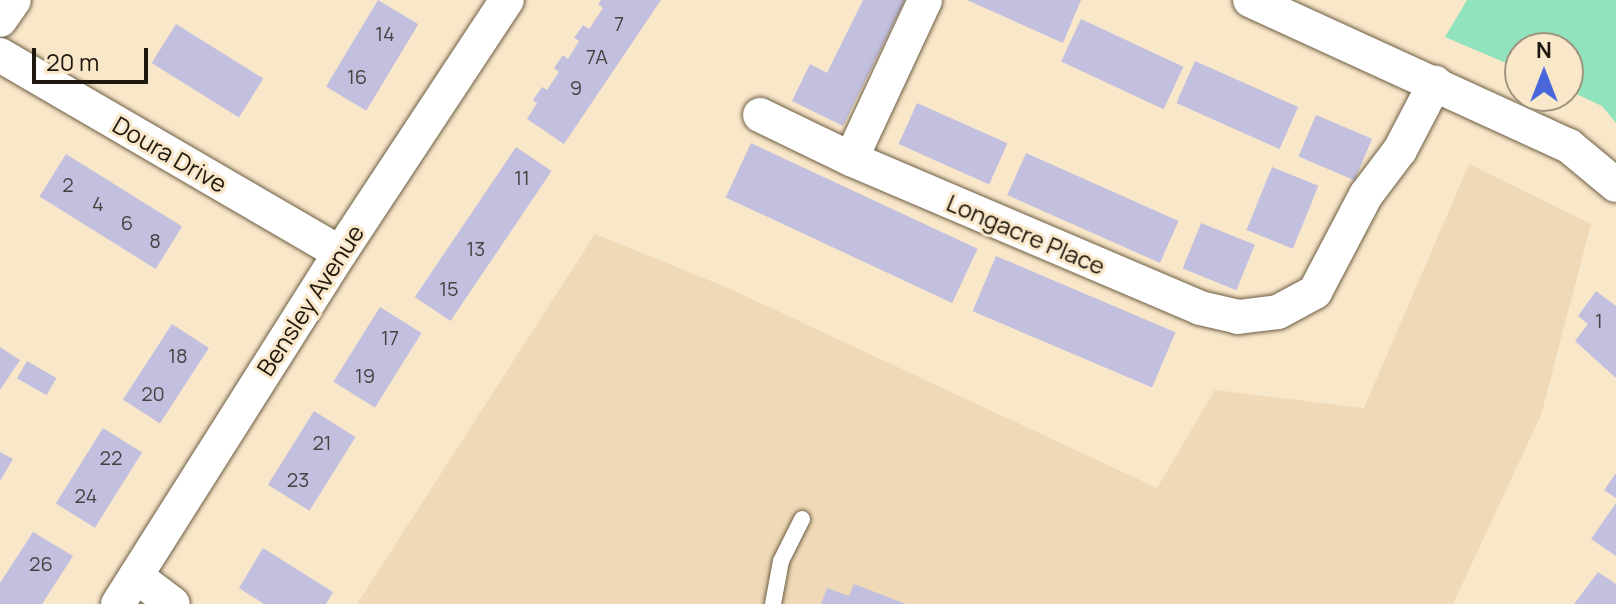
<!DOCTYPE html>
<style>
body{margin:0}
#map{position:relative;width:1616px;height:604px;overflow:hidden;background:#f9e7ca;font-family:Manrope,sans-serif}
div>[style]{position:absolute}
.built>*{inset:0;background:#efd9b7}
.green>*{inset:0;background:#90e3bd}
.building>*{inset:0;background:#c3c0df;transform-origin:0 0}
.roads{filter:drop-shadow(0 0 2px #6c5d43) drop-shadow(0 0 2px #6c5d43)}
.service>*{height:16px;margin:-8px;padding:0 8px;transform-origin:8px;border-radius:8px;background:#fff}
.minor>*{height:34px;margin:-17px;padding:0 17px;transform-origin:17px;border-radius:17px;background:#fff}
span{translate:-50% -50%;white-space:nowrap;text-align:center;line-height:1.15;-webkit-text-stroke:6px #f9e7ca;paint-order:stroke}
.number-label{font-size:20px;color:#474242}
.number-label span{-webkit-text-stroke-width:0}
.street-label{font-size:24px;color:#1e180e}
.north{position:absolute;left:1504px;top:32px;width:80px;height:80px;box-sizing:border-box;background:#f9e7ca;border:2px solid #a1947f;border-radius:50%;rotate:0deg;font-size:22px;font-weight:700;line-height:32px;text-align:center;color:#1e180e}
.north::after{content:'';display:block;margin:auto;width:28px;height:36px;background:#4966da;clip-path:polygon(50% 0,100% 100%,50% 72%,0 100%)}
.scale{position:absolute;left:32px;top:48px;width:116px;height:36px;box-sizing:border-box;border:4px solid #1e180e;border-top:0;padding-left:10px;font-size:24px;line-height:28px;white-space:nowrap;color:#1e180e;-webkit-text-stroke:6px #f9e7ca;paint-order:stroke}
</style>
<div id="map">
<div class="built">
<i style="clip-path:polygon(1469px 164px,1591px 224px,1541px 415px,1453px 604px,357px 604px,595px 234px,728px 288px,1157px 488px,1215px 390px,1364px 408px)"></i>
</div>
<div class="green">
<i style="clip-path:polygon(1467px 0,1616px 0,1616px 123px,1602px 106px,1568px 90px,1568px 48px,1520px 48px,1520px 69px,1445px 37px)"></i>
</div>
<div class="building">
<i style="left:378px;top:0;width:47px;height:101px;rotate:31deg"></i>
<i style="clip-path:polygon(601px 0,661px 0,564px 144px,527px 119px,537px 103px,533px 100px,542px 87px,547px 90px,559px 72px,554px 68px,563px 55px,568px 59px,579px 41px,574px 38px,583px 25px,589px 29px,603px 8px,598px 4px)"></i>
<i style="clip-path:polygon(863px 0,905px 0,843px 126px,792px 101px,810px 64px,827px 73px)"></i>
<i style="clip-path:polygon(967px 0,1081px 0,1063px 43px)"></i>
<i style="left:1081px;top:19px;width:113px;height:47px;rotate:25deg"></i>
<i style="left:176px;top:24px;width:103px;height:46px;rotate:32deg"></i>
<i style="left:1195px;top:61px;width:113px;height:46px;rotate:24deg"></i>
<i style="left:917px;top:103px;width:99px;height:45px;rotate:24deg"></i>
<i style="left:1316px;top:115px;width:61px;height:45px;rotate:23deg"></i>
<i style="left:751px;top:143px;width:250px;height:60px;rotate:25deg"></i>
<i style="left:516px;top:147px;width:43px;height:181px;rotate:34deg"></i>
<i style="left:1026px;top:153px;width:167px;height:46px;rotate:24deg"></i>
<i style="left:66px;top:154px;width:137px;height:50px;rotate:32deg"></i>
<i style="left:1272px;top:167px;width:50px;height:68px;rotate:22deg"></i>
<i style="left:1201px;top:223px;width:58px;height:49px;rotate:22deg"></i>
<i style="left:996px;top:256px;width:195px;height:60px;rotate:23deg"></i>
<i style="clip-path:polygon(1596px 291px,1616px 306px,1616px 378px,1575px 341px,1588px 324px,1578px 316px)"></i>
<i style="left:380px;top:307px;width:49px;height:88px;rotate:32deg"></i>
<i style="left:172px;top:324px;width:44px;height:90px;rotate:33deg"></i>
<i style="clip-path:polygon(0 347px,20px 360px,0 390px)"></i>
<i style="left:27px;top:361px;width:34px;height:20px;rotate:30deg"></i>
<i style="left:314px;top:411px;width:49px;height:87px;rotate:32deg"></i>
<i style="left:103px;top:428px;width:46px;height:89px;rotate:32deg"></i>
<i style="clip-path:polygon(0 452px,13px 459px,0 481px)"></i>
<i style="clip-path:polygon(1616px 473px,1616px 498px,1604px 490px)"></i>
<i style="clip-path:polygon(1616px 503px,1616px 556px,1591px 539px)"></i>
<i style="clip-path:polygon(33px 532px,73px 556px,42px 604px,0 604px,0 583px)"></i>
<i style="clip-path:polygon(263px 548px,333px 592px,326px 604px,264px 604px,239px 588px)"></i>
<i style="clip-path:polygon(1598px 572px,1616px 584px,1616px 604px,1574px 604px)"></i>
<i style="clip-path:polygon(854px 584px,906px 604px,821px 604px,827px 588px,849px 596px)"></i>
</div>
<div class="roads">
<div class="service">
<i style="left:773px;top:604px;width:44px;rotate:-79.5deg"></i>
<i style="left:781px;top:561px;width:47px;rotate:-63.4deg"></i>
</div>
<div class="minor">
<i style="left:1250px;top:0;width:351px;rotate:24.6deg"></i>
<i style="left:1569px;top:146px;width:61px;rotate:39.7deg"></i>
<i style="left:0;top:20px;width:24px;rotate:-55deg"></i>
<i style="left:0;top:55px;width:393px;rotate:30.2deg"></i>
<i style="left:760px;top:115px;width:101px;rotate:25.8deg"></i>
<i style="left:851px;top:159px;width:379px;rotate:23.1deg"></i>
<i style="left:1200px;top:308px;width:39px;rotate:13deg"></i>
<i style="left:1238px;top:317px;width:40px;rotate:-7.1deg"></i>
<i style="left:1278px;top:312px;width:42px;rotate:-28.4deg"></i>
<i style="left:1315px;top:292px;width:110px;rotate:-62.3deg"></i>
<i style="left:1366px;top:195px;width:56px;rotate:-52.9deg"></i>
<i style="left:1400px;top:150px;width:76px;rotate:-62.4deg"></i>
<i style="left:851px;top:159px;width:175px;rotate:-65deg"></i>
<i style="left:136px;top:576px;width:46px;rotate:37.1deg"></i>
<i style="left:118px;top:604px;width:415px;rotate:-57.7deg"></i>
<i style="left:340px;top:253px;width:303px;rotate:-56.6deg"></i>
</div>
</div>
<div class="number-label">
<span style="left:619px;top:23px">7</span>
<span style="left:385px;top:33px">14</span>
<span style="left:597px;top:56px">7A</span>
<span style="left:357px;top:76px">16</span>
<span style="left:576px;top:87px">9</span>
<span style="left:522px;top:177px">11</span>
<span style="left:68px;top:184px">2</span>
<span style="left:98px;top:203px">4</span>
<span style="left:127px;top:222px">6</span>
<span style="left:155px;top:240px">8</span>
<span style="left:476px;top:248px">13</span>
<span style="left:449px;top:288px">15</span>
<span style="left:1599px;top:320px">1</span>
<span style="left:390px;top:337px">17</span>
<span style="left:178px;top:355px">18</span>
<span style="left:365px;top:375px">19</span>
<span style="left:153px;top:393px">20</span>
<span style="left:322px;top:442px">21</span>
<span style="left:111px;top:457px">22</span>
<span style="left:298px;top:479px">23</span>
<span style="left:86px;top:495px">24</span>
<span style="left:41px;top:563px">26</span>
</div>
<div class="street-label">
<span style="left:170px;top:154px;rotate:30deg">Doura Drive</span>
<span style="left:1026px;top:234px;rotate:23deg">Longacre Place</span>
<span style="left:310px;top:300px;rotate:-57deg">Bensley Avenue</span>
</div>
<div class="north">N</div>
<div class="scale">20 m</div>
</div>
